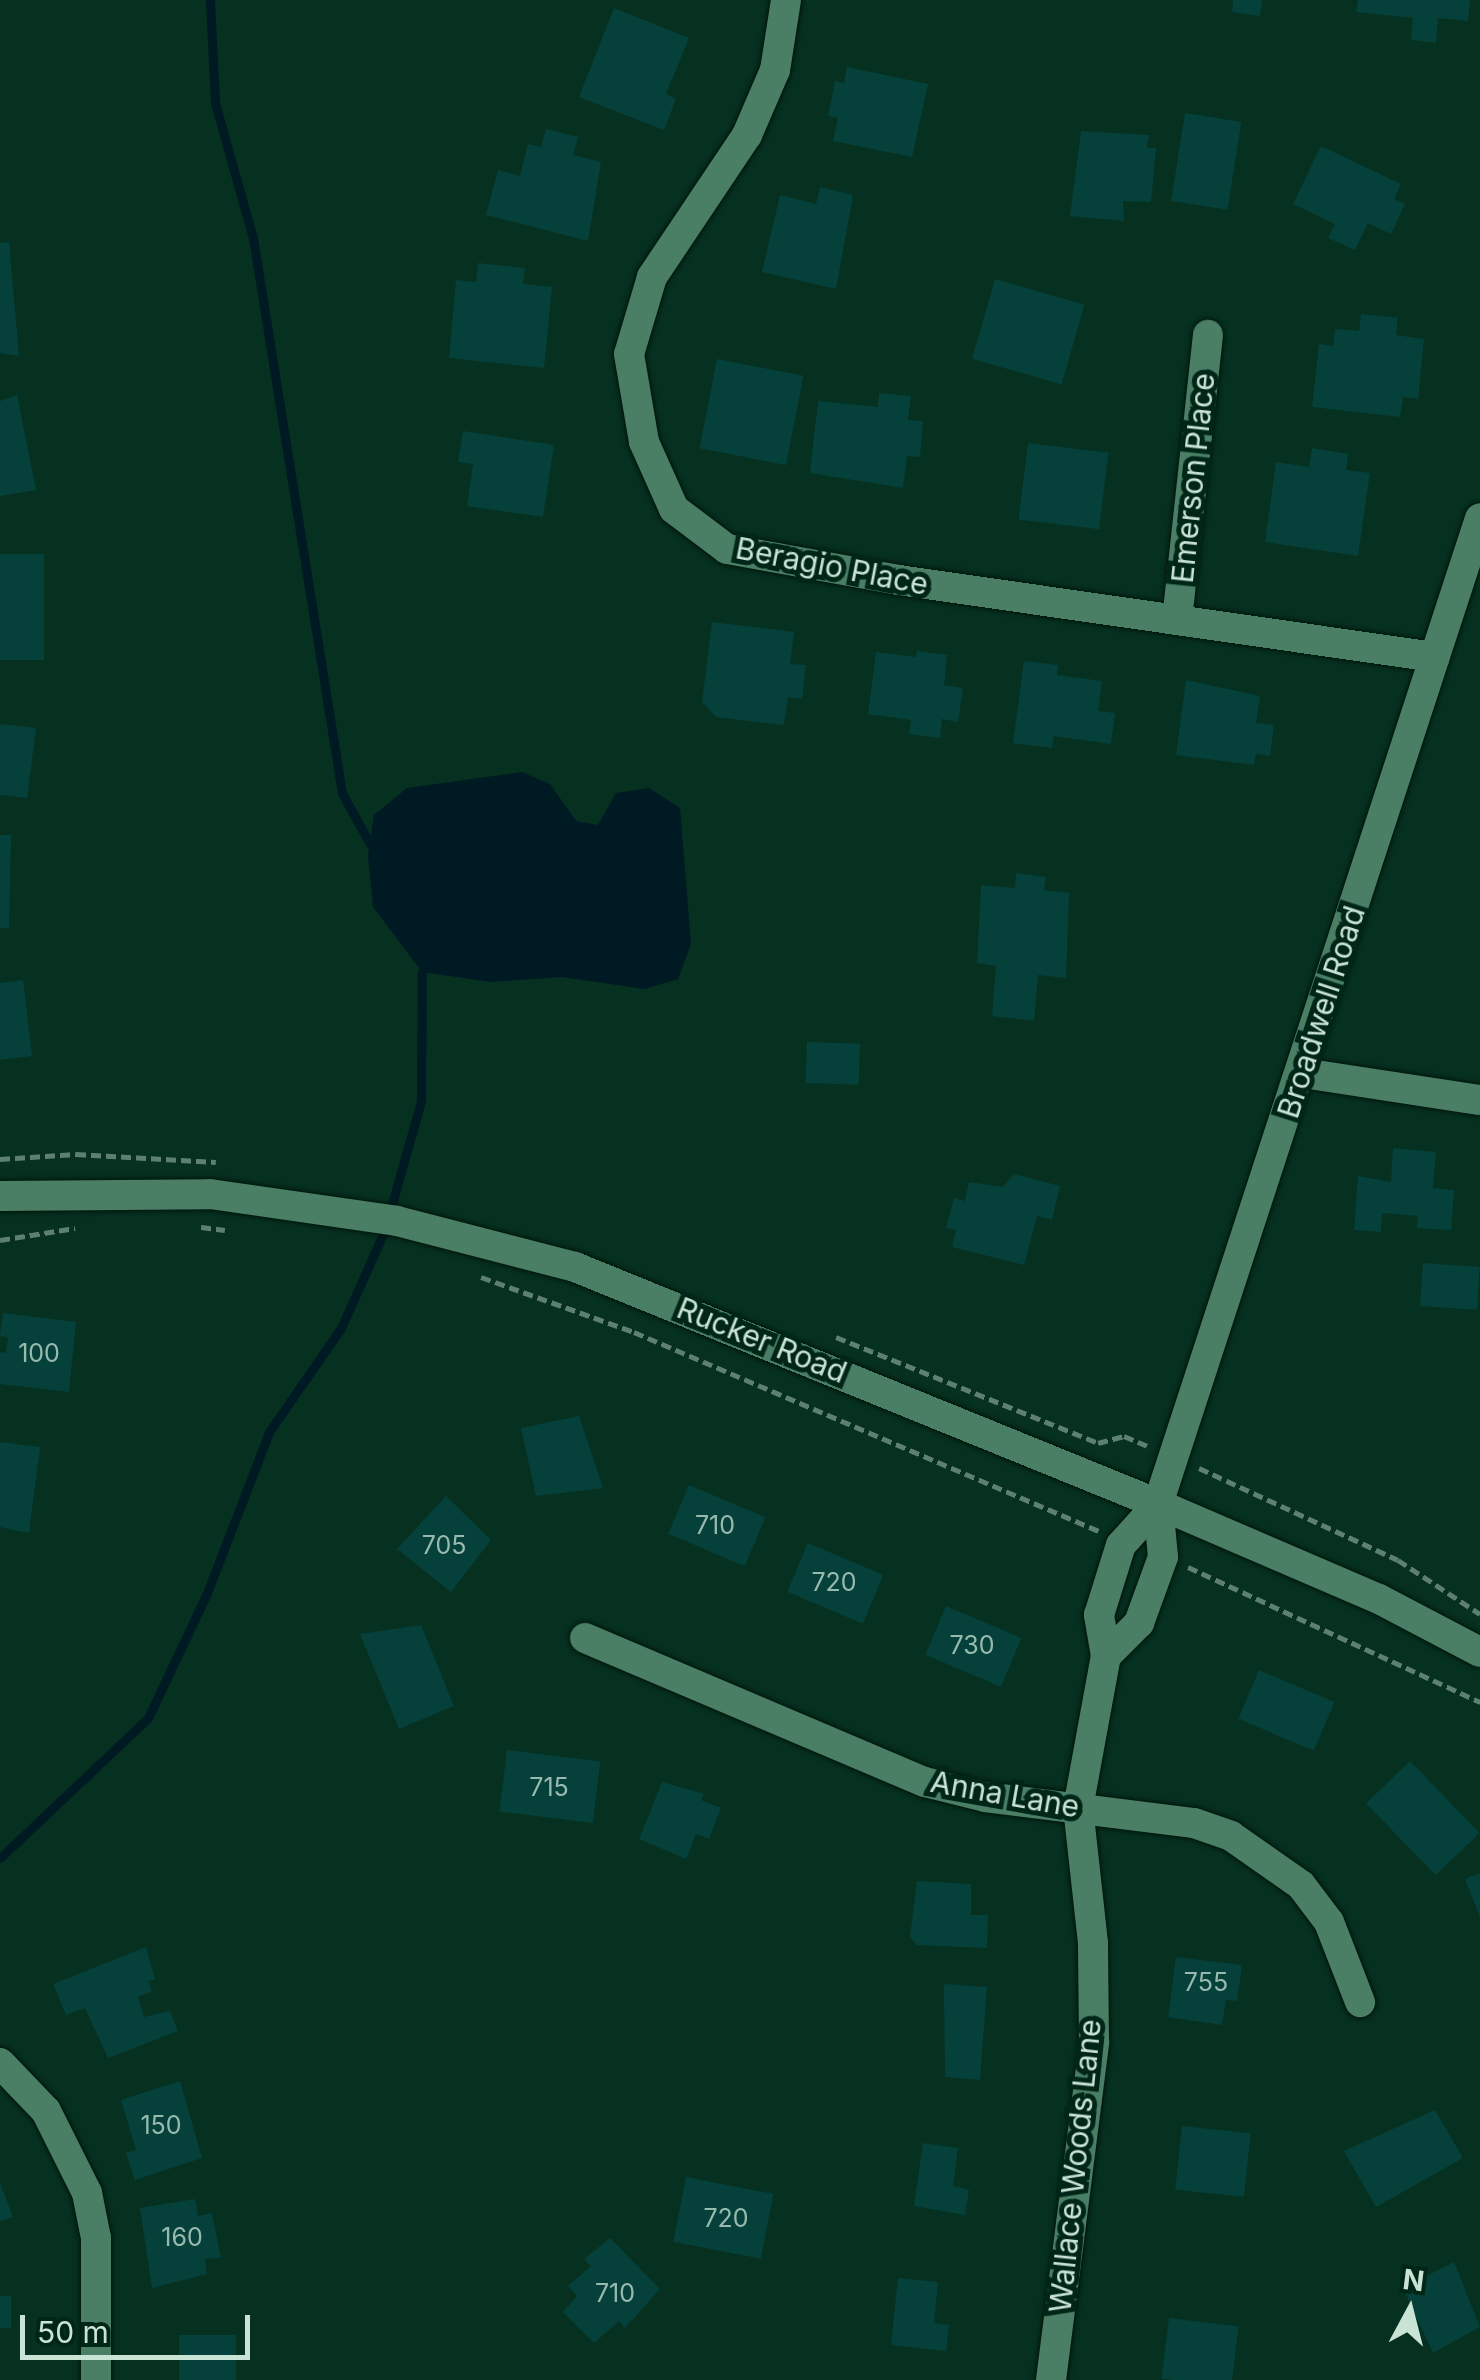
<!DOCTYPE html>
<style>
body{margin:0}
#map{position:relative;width:1480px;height:2380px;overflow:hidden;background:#063020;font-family:Inter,sans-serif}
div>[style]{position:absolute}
.water>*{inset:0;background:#001a23}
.stream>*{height:9px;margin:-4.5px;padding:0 4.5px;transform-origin:4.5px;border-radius:4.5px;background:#001a23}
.building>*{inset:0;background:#05413a;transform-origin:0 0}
.path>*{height:5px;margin-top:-2.5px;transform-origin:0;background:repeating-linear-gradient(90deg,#5e8071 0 10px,transparent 0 15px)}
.roads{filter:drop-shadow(0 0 2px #00160b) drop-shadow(0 0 2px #00160b)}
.street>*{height:30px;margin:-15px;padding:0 15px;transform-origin:15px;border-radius:15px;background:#4a7e65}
.secondary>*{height:30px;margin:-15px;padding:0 15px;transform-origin:15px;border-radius:15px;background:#4a7e65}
span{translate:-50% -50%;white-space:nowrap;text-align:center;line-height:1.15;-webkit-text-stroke:10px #002617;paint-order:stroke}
.number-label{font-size:25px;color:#98baae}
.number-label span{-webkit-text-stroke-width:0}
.street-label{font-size:30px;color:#c9e3d5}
.north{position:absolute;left:1360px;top:2260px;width:100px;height:100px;-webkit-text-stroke:8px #002617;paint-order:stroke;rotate:7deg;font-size:28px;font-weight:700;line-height:40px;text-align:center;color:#c9e3d5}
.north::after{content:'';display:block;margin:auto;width:35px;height:45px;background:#c9e3d5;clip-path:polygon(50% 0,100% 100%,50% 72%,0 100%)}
.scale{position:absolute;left:20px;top:2315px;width:230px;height:45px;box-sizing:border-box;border:5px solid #c9e3d5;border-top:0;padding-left:12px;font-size:30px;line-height:35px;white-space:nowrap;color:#c9e3d5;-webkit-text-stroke:8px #002617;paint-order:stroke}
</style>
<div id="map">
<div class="water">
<i style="clip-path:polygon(522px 772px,550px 784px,576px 821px,598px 825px,616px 793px,649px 788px,680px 808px,691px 944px,678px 979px,645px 989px,562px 977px,491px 982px,422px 972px,373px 907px,368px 856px,374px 815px,407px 788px)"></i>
</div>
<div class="stream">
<i style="left:210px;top:0;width:103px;rotate:87.2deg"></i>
<i style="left:215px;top:103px;width:140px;rotate:74.3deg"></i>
<i style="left:253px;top:238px;width:562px;rotate:80.89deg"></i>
<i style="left:342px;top:793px;width:58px;rotate:61.2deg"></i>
<i style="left:0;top:1858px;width:204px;rotate:-43.4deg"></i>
<i style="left:148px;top:1718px;width:138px;rotate:-64.7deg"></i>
<i style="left:207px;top:1593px;width:173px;rotate:-68.9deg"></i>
<i style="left:269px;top:1432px;width:126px;rotate:-55.3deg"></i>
<i style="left:341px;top:1328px;width:105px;rotate:-65.9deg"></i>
<i style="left:384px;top:1232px;width:136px;rotate:-74.2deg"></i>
<i style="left:421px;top:1101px;width:129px;rotate:-89.6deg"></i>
</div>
<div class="building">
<i style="clip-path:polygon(1233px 0,1262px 0,1260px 16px,1232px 12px)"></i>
<i style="clip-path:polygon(1358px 0,1470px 0,1468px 21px,1438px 18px,1436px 43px,1411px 40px,1413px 18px,1356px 12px)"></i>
<i style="clip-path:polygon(614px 8px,689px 38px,666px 94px,676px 99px,664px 130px,579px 97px)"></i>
<i style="clip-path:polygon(847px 67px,928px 84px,912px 157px,833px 141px,838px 118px,828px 116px,835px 81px,844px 83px)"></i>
<i style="left:1185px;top:113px;width:57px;height:89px;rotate:9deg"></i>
<i style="clip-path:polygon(546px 129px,578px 137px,573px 155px,601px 162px,588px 241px,486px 215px,498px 170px,520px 176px,528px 144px,541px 147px)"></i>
<i style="clip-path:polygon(1081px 131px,1149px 135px,1147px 148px,1156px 148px,1151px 202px,1123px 201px,1124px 221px,1070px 216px)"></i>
<i style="clip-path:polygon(1321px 146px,1401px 184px,1394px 199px,1405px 204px,1391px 234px,1368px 223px,1355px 250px,1328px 238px,1335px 224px,1293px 204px)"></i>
<i style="clip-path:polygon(820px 187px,853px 195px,836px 289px,762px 272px,780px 195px,816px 204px)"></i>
<i style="clip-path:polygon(9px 242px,19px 356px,0 353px,0 243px)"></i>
<i style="clip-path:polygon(478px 263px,525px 268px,523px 284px,552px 287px,544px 368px,449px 358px,456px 280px,476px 282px)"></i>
<i style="left:995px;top:279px;width:93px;height:83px;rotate:16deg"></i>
<i style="clip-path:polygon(1361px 314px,1398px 318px,1396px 335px,1424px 339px,1418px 399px,1403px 397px,1400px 417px,1312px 407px,1319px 344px,1333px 346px,1335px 329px,1359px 331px)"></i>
<i style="left:717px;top:359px;width:88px;height:91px;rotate:11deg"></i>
<i style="clip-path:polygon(879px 393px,911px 396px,908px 420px,923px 421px,920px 457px,907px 456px,903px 488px,810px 473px,818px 401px,878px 407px)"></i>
<i style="clip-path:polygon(17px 395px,36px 490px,0 496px,0 401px)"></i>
<i style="clip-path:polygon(463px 431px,554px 445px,543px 517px,467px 506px,473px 464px,458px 462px)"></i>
<i style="left:1028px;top:443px;width:81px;height:77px;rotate:7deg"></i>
<i style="clip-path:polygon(1312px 448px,1348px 454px,1346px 470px,1370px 473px,1358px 556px,1265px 542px,1276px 462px,1309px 467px)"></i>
<i style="left:0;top:554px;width:44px;height:106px"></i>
<i style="clip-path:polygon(712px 622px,794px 632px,790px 664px,806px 665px,802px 699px,788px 697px,784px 725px,716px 717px,702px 702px)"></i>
<i style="clip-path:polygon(917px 651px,947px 655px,944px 685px,963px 688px,958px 722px,942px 719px,940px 738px,909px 734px,911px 720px,868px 714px,876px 652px,916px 657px)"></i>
<i style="clip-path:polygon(1024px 661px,1058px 665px,1057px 675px,1102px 681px,1098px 711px,1115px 713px,1111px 744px,1054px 736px,1052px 748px,1013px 743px)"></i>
<i style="clip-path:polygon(1186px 680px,1260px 696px,1256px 723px,1274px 725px,1270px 756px,1256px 754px,1254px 765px,1176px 755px)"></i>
<i style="clip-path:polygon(0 724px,36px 728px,27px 798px,0 795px)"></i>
<i style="clip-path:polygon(0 835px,11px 835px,9px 928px,0 928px)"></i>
<i style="clip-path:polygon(1016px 873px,1046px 877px,1044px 890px,1069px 893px,1066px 978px,1038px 975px,1034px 1021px,992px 1016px,996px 966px,977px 963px,981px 885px,1015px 888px)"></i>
<i style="clip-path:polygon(23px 980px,32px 1056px,0 1060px,0 983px)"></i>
<i style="left:807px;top:1042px;width:53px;height:41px;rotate:2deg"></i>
<i style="clip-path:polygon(1393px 1148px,1436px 1152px,1433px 1188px,1454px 1190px,1451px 1230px,1417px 1228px,1418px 1216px,1382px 1213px,1381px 1232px,1354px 1230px,1358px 1176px,1391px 1182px)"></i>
<i style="clip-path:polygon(1014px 1174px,1060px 1186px,1052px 1220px,1037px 1216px,1024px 1265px,952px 1247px,956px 1230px,946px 1228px,954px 1198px,965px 1201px,969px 1182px,1003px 1187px)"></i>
<i style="left:1423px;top:1263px;width:57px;height:43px;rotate:4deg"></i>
<i style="clip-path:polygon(3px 1313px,76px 1322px,69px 1392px,0 1384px,0 1352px,6px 1353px,8px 1337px,0 1336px)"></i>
<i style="clip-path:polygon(579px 1416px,603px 1488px,536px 1496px,521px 1428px)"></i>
<i style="clip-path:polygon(0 1442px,40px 1447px,29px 1533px,0 1527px)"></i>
<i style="left:689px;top:1485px;width:83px;height:53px;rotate:23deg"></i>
<i style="clip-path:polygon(446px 1496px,491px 1540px,451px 1592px,397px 1549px)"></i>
<i style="left:808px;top:1543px;width:82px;height:53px;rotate:23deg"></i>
<i style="left:946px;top:1606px;width:82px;height:53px;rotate:23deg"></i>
<i style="clip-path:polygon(421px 1625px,454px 1706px,399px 1729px,360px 1634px)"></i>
<i style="left:1259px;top:1670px;width:82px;height:53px;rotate:23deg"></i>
<i style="left:507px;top:1750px;width:94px;height:62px;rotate:7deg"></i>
<i style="left:1410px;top:1761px;width:100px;height:61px;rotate:46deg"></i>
<i style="clip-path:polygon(662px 1782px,704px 1794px,701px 1800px,721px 1808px,709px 1839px,696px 1834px,686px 1859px,639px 1839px)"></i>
<i style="clip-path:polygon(1480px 1873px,1480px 1917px,1465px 1879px)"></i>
<i style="clip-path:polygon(917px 1881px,971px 1884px,971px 1915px,988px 1915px,987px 1948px,917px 1945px,910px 1937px)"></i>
<i style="clip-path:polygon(146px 1947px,155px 1980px,148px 1981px,152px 1991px,138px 1997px,144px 2017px,170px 2011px,178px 2031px,108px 2058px,85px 2008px,66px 2015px,53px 1984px)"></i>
<i style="clip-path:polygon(1176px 1957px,1242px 1965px,1237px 2001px,1226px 2000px,1222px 2025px,1168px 2017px)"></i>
<i style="clip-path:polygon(944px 1984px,987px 1987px,980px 2080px,945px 2077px)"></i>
<i style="clip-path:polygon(180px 2081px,202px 2158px,135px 2180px,126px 2153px,136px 2150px,121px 2100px)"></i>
<i style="clip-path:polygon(1435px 2110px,1463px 2158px,1376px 2207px,1344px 2151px)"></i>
<i style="left:1182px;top:2126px;width:69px;height:64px;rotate:6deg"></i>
<i style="clip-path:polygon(923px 2143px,958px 2148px,953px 2186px,969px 2190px,965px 2215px,914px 2206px)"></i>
<i style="left:686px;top:2177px;width:89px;height:66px;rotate:11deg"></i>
<i style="clip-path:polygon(0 2183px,13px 2217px,0 2221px)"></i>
<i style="clip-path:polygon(195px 2199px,198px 2216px,212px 2213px,221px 2258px,205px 2259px,207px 2274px,152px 2288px,140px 2208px)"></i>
<i style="clip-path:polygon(610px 2238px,660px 2289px,625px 2328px,619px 2321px,594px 2343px,563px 2312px,577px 2296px,568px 2286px,591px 2266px,584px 2259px)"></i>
<i style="clip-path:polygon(1454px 2262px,1480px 2327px,1433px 2353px,1403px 2288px)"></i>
<i style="clip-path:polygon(898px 2278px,938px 2282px,934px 2323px,949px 2325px,946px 2351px,891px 2345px)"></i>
<i style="left:0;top:2296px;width:11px;height:32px"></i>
<i style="left:1169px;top:2318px;width:70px;height:61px;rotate:7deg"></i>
<i style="left:179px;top:2335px;width:57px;height:45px"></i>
</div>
<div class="path">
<i style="left:0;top:1159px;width:76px;rotate:-3.8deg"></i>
<i style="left:76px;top:1154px;width:140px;rotate:3.3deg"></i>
<i style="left:201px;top:1227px;width:24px;rotate:7deg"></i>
<i style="left:0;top:1240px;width:76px;rotate:-9.1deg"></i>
<i style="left:481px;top:1277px;width:163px;rotate:19.8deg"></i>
<i style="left:634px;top:1332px;width:506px;rotate:23.17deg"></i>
<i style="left:836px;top:1337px;width:283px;rotate:22deg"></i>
<i style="left:1098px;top:1443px;width:27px;rotate:-15deg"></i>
<i style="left:1124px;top:1436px;width:25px;rotate:23deg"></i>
<i style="left:1199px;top:1468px;width:219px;rotate:24.8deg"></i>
<i style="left:1398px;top:1560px;width:98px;rotate:33.4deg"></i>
<i style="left:1188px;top:1567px;width:322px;rotate:24.8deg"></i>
</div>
<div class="roads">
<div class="street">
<i style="left:786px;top:0;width:71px;rotate:98.9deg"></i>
<i style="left:775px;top:70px;width:71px;rotate:113.3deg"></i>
<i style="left:747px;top:135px;width:171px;rotate:123.8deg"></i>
<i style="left:652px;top:277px;width:80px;rotate:106.6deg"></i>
<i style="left:629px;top:354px;width:89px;rotate:80.3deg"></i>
<i style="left:644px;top:442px;width:73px;rotate:65.9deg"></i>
<i style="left:674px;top:509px;width:66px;rotate:37deg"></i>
<i style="left:727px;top:549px;width:175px;rotate:10.2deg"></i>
<i style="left:899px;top:580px;width:541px;rotate:8.19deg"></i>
<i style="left:1177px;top:620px;width:287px;rotate:-83.8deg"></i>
<i style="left:1303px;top:1073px;width:179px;rotate:8.7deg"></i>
<i style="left:585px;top:1638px;width:369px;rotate:23deg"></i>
<i style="left:925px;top:1782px;width:62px;rotate:14deg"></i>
<i style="left:985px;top:1797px;width:211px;rotate:7.1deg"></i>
<i style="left:1194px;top:1823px;width:39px;rotate:19deg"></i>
<i style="left:1231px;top:1836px;width:85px;rotate:35deg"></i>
<i style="left:1301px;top:1885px;width:46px;rotate:52.9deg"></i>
<i style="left:1329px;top:1922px;width:86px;rotate:68.8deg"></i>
<i style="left:1106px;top:1656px;width:47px;rotate:-45deg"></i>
<i style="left:1139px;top:1623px;width:70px;rotate:-70deg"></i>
<i style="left:1163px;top:1557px;width:53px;rotate:-95.4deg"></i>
<i style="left:0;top:2063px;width:66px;rotate:46.2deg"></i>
<i style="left:46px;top:2111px;width:92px;rotate:63.4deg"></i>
<i style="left:87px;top:2193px;width:46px;rotate:78.7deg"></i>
<i style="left:96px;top:2238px;width:142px;rotate:90deg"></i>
<i style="left:1051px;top:2380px;width:341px;rotate:-82.7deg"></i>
<i style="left:1094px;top:2042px;width:99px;rotate:-90.6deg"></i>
<i style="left:1093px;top:1943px;width:136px;rotate:-96.3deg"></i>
<i style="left:1078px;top:1808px;width:155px;rotate:-79.6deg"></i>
<i style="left:1106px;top:1656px;width:42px;rotate:-99.7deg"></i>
<i style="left:1099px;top:1615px;width:73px;rotate:-72.6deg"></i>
<i style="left:1121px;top:1545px;width:55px;rotate:-47.9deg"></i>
</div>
<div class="secondary">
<i style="left:0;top:1196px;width:210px;rotate:-0.5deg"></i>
<i style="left:210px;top:1194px;width:189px;rotate:8.2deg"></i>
<i style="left:397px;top:1221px;width:184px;rotate:14.5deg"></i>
<i style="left:575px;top:1267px;width:629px;rotate:22.12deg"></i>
<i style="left:1158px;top:1504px;width:241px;rotate:23.3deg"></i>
<i style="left:1379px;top:1599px;width:114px;rotate:27.7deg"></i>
<i style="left:1158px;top:1504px;width:1037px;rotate:-71.91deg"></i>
</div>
</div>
<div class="number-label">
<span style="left:39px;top:1353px">100</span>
<span style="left:715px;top:1525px">710</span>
<span style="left:444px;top:1545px">705</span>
<span style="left:834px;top:1582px">720</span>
<span style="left:972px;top:1645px">730</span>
<span style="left:549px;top:1787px">715</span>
<span style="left:1206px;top:1982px">755</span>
<span style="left:161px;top:2125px">150</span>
<span style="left:726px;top:2218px">720</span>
<span style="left:182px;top:2237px">160</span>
<span style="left:615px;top:2293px">710</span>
</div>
<div class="street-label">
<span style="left:1193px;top:478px;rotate:-84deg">Emerson Place</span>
<span style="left:832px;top:566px;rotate:11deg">Beragio Place</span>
<span style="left:1321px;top:1012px;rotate:-72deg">Broadwell Road</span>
<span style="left:762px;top:1340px;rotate:22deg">Rucker Road</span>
<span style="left:1005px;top:1794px;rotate:10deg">Anna Lane</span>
<span style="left:1075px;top:2166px;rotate:-84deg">Wallace Woods Lane</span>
</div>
<div class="north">N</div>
<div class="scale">50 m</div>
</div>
